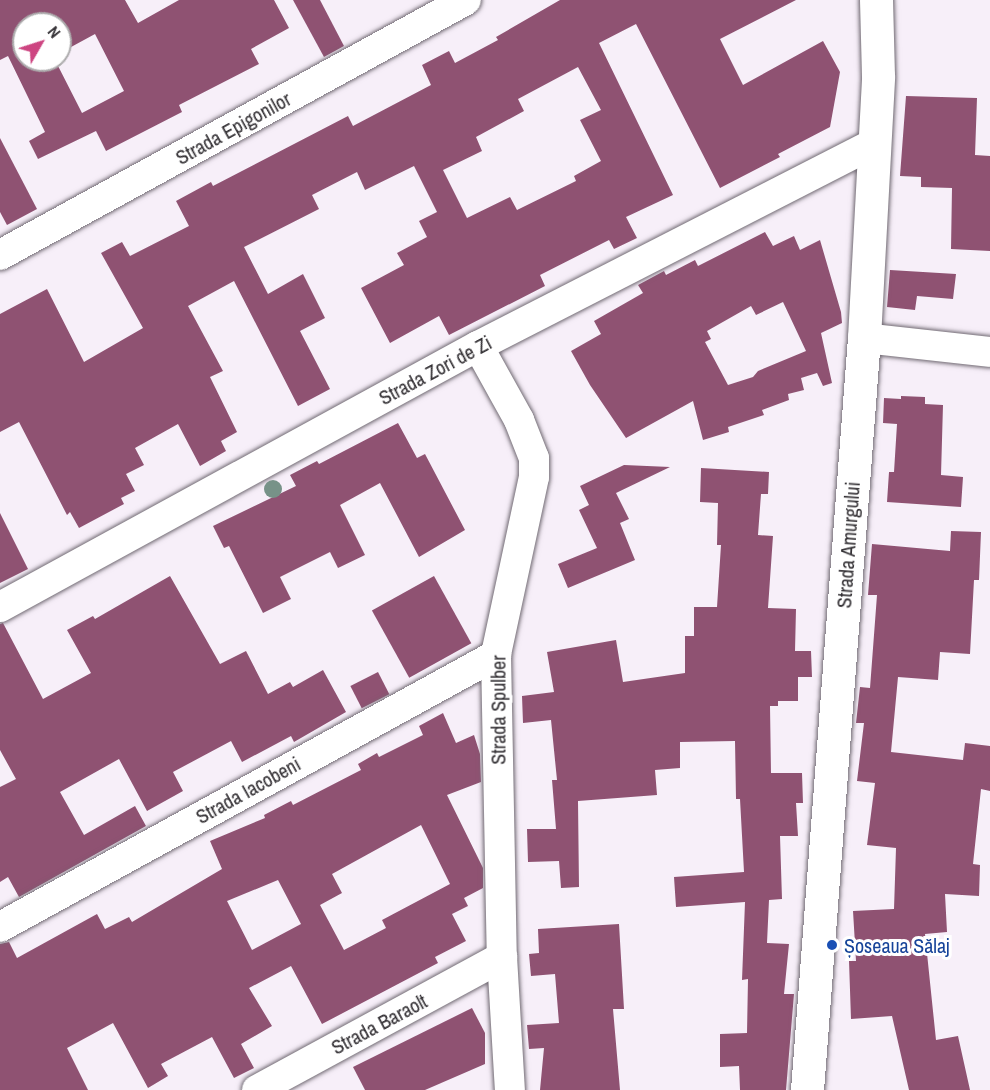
<!DOCTYPE html>
<meta charset="utf-8">
<style>
body{margin:0}
#map{position:relative;width:990px;height:1090px;overflow:hidden;background:#f7eff9;font-family:"Archivo Narrow",sans-serif}
div>[style]{position:absolute}
.building>*{inset:0;background:#8f5272;transform-origin:0 0}
.roads{filter:drop-shadow(0 0 2px #716a73) drop-shadow(0 0 2px #716a73)}
.street>*{height:30px;margin:-15px;padding:0 15px;transform-origin:15px;border-radius:15px;background:#fff}
.secondary>*{height:33px;margin:-16.5px;padding:0 16.5px;transform-origin:16.5px;border-radius:16.5px;background:#fff}
.trees>*{width:18px;height:18px;margin:-9px;border-radius:50%;background:#779288}
.dots>*{width:16px;height:16px;translate:-50% -50%;box-sizing:border-box;border:3px solid #fff;border-radius:50%}
span{translate:-50% -50%;white-space:nowrap;text-align:center;line-height:1.15;-webkit-text-stroke:6px #fff;paint-order:stroke}
.street-label{font-size:20px;color:#322f33}
.transit-label{font-size:20px;color:#164399}
.left{translate:0 -50%;text-align:left}
.north{position:absolute;left:12px;top:12px;width:60px;height:60px;box-sizing:border-box;background:#fff;border:2px solid #adacad;border-radius:50%;rotate:51deg;font-size:16px;font-weight:700;line-height:24px;text-align:center;color:#322f33}
.north::after{content:'';display:block;margin:auto;width:21px;height:27px;background:#cd4581;clip-path:polygon(50% 0,100% 100%,50% 72%,0 100%)}
</style>
<div id="map">
<div class="building">
<i style="clip-path:polygon(evenodd,0 0,125px 0,138px 23px,179px 0,274px 0,289px 28px,251px 49px,259px 64px,179px 105px,182px 112px,106px 151px,96px 131px,38px 159px,29px 141px,45px 132px,8px 56px,0 60px,0 0,24px 24px,60px 24px,60px 53px,95px 34px,124px 91px,82px 113px,55px 60px,24px 60px,24px 24px)"></i>
<i style="clip-path:polygon(293px 0,320px 0,344px 46px,324px 57px)"></i>
<i style="clip-path:polygon(evenodd,560px 0,796px 0,720px 39px,743px 85px,823px 41px,840px 72px,830px 127px,778px 154px,780px 157px,720px 188px,636px 24px,599px 43px,673px 195px,626px 217px,637px 238px,614px 249px,609px 240px,540px 275px,545px 286px,449px 335px,439px 316px,390px 343px,361px 288px,404px 265px,397px 253px,427px 237px,419px 221px,437px 212px,414px 166px,365px 190px,357px 172px,312px 195px,319px 209px,244px 247px,268px 294px,303px 274px,325px 318px,300px 331px,330px 389px,298px 406px,234px 281px,188px 306px,223px 371px,210px 377px,237px 432px,221px 441px,226px 451px,200px 466px,178px 424px,135px 448px,144px 465px,126px 474px,135px 491px,121px 498px,124px 504px,79px 528px,70px 512px,67px 515px,19px 422px,0 432px,0 314px,47px 289px,84px 362px,143px 328px,101px 253px,122px 242px,130px 256px,189px 226px,176px 201px,211px 182px,213px 186px,348px 116px,353px 126px,431px 85px,422px 65px,449px 51px,455px 63px,498px 40px,496px 37px,560px 0,578px 67px,601px 110px,580px 120px,601px 161px,574px 176px,576px 181px,517px 210px,510px 197px,467px 218px,443px 170px,482px 151px,476px 137px,524px 111px,518px 99px,578px 67px)"></i>
<i style="clip-path:polygon(906px 96px,977px 98px,975px 155px,990px 156px,990px 251px,951px 249px,952px 188px,921px 187px,921px 177px,900px 176px)"></i>
<i style="clip-path:polygon(0 138px,37px 209px,7px 225px,0 212px)"></i>
<i style="clip-path:polygon(evenodd,765px 232px,773px 246px,794px 236px,800px 250px,820px 240px,841px 312px,842px 323px,821px 333px,832px 383px,823px 386px,817px 373px,801px 378px,804px 390px,788px 394px,789px 400px,762px 410px,764px 415px,728px 427px,729px 432px,703px 440px,693px 401px,626px 438px,590px 385px,571px 351px,601px 334px,594px 321px,643px 293px,638px 285px,664px 271px,666px 275px,695px 260px,698px 266px,765px 232px,783px 302px,806px 351px,758px 371px,753px 377px,728px 385px,705px 342px,711px 339px,707px 331px,751px 306px,756px 315px,783px 302px)"></i>
<i style="clip-path:polygon(890px 270px,956px 274px,953px 299px,917px 296px,915px 310px,887px 307px)"></i>
<i style="clip-path:polygon(901px 396px,925px 397px,925px 404px,943px 405px,941px 475px,963px 477px,961px 507px,887px 502px,889px 472px,894px 472px,897px 424px,883px 423px,884px 398px,901px 399px)"></i>
<i style="clip-path:polygon(398px 423px,417px 458px,425px 454px,465px 530px,419px 557px,380px 483px,340px 505px,365px 555px,338px 568px,330px 552px,280px 577px,291px 599px,263px 613px,229px 546px,224px 548px,213px 526px,296px 486px,290px 475px,317px 461px,319px 464px)"></i>
<i style="clip-path:polygon(624px 465px,670px 467px,616px 493px,629px 519px,620px 523px,635px 560px,568px 588px,558px 564px,597px 548px,579px 510px,589px 505px,580px 486px)"></i>
<i style="clip-path:polygon(701px 468px,769px 472px,768px 494px,761px 494px,758px 535px,773px 536px,768px 608px,796px 609px,795px 651px,811px 651px,812px 677px,798px 677px,798px 701px,778px 701px,778px 706px,770px 706px,771px 773px,802px 773px,803px 803px,796px 803px,798px 836px,780px 836px,782px 899px,769px 900px,767px 943px,789px 944px,784px 994px,794px 994px,786px 1090px,740px 1090px,739px 1066px,720px 1067px,720px 1034px,747px 1033px,748px 979px,742px 980px,745px 902px,676px 907px,674px 877px,744px 872px,740px 799px,736px 799px,735px 741px,680px 742px,680px 768px,655px 770px,657px 795px,578px 801px,579px 887px,561px 888px,559px 861px,528px 862px,527px 829px,556px 829px,552px 780px,557px 780px,551px 720px,523px 723px,522px 696px,554px 692px,547px 652px,616px 640px,623px 682px,685px 673px,685px 636px,694px 636px,694px 607px,717px 607px,721px 545px,717px 545px,718px 503px,700px 502px)"></i>
<i style="clip-path:polygon(0 513px,28px 569px,0 583px)"></i>
<i style="clip-path:polygon(951px 531px,981px 532px,979px 580px,974px 580px,970px 654px,940px 652px,938px 680px,898px 677px,891px 752px,963px 760px,965px 743px,990px 746px,990px 791px,981px 789px,973px 864px,980px 865px,979px 896px,945px 894px,947px 932px,925px 934px,936px 1040px,958px 1036px,970px 1090px,909px 1090px,892px 1016px,851px 1019px,849px 961px,856px 961px,853px 911px,894px 909px,896px 848px,867px 845px,875px 783px,857px 781px,864px 723px,856px 723px,860px 687px,870px 688px,877px 595px,868px 595px,872px 544px,950px 551px)"></i>
<i style="clip-path:polygon(170px 576px,220px 664px,246px 651px,268px 694px,290px 682px,293px 687px,323px 670px,346px 712px,294px 742px,291px 736px,242px 762px,231px 741px,173px 772px,183px 791px,147px 811px,119px 759px,60px 792px,84px 835px,135px 806px,146px 826px,19px 897px,8px 877px,0 882px,0 787px,16px 779px,0 750px,0 624px,3px 623px,43px 699px,91px 673px,67px 630px,93px 616px,95px 619px)"></i>
<i style="left:434px;top:576px;width:77px;height:71px;rotate:61deg"></i>
<i style="left:378px;top:672px;width:25px;height:31px;rotate:63deg"></i>
<i style="clip-path:polygon(evenodd,443px 713px,456px 743px,474px 735px,480px 754px,481px 782px,447px 795px,483px 868px,483px 888px,464px 898px,468px 906px,452px 914px,466px 941px,435px 957px,438px 963px,322px 1024px,291px 966px,249px 988px,272px 1026px,241px 1044px,254px 1068px,234px 1078px,212px 1037px,161px 1064px,168px 1076px,148px 1088px,113px 1023px,67px 1048px,88px 1090px,0 1090px,0 944px,9px 942px,17px 958px,97px 914px,105px 929px,129px 917px,132px 922px,222px 869px,210px 841px,265px 818px,264px 815px,291px 801px,293px 805px,361px 770px,358px 764px,377px 753px,379px 757px,423px 735px,419px 726px,443px 713px,421px 825px,450px 884px,382px 920px,386px 928px,344px 950px,320px 905px,342px 893px,332px 874px,421px 825px,443px 713px,278px 880px,301px 924px,252px 950px,227px 901px,278px 880px)"></i>
<i style="clip-path:polygon(619px 924px,624px 1009px,613px 1009px,620px 1090px,540px 1090px,544px 1048px,529px 1049px,527px 1025px,559px 1023px,555px 974px,531px 976px,529px 954px,539px 953px,538px 929px)"></i>
<i style="clip-path:polygon(472px 1008px,485px 1033px,485px 1064px,425px 1090px,365px 1090px,353px 1067px)"></i>
</div>
<div class="roads">
<div class="street">
<i style="left:0;top:255px;width:531px;rotate:-28.69deg"></i>
<i style="left:864px;top:338px;width:127px;rotate:6.3deg"></i>
<i style="left:478px;top:346px;width:85px;rotate:61deg"></i>
<i style="left:519px;top:420px;width:41px;rotate:68.5deg"></i>
<i style="left:534px;top:458px;width:19px;rotate:90deg"></i>
<i style="left:534px;top:477px;width:182px;rotate:102.1deg"></i>
<i style="left:496px;top:655px;width:302px;rotate:88.9deg"></i>
<i style="left:502px;top:957px;width:133px;rotate:86.6deg"></i>
<i style="left:0;top:607px;width:545px;rotate:-28.64deg"></i>
<i style="left:478px;top:346px;width:446px;rotate:-27.1deg"></i>
<i style="left:0;top:927px;width:566px;rotate:-28.74deg"></i>
<i style="left:257px;top:1090px;width:279px;rotate:-28.5deg"></i>
</div>
<div class="secondary">
<i style="left:807px;top:1090px;width:754px;rotate:-85.67deg"></i>
<i style="left:864px;top:338px;width:262px;rotate:-86.9deg"></i>
<i style="left:878px;top:76px;width:76px;rotate:-91.5deg"></i>
</div>
</div>
<div class="trees">
<i style="left:273px;top:489px"></i>
</div>
<div class="dots">
<i style="left:832px;top:945px;background:#1a4fb4"></i>
</div>
<div class="street-label">
<span style="left:233px;top:128px;rotate:-29deg">Strada Epigonilor</span>
<span style="left:435px;top:370px;rotate:-28deg">Strada Zori de Zi</span>
<span style="left:848px;top:545px;rotate:-86deg">Strada Amurgului</span>
<span style="left:498px;top:710px;rotate:-90deg">Strada Spulber</span>
<span style="left:248px;top:790px;rotate:-29deg">Strada Iacobeni</span>
<span style="left:379px;top:1024px;rotate:-28deg">Strada Baraolt</span>
</div>
<div class="transit-label">
<span class="left" style="left:844px;top:945px">Șoseaua Sălaj</span>
</div>
<div class="north">N</div>
</div>
